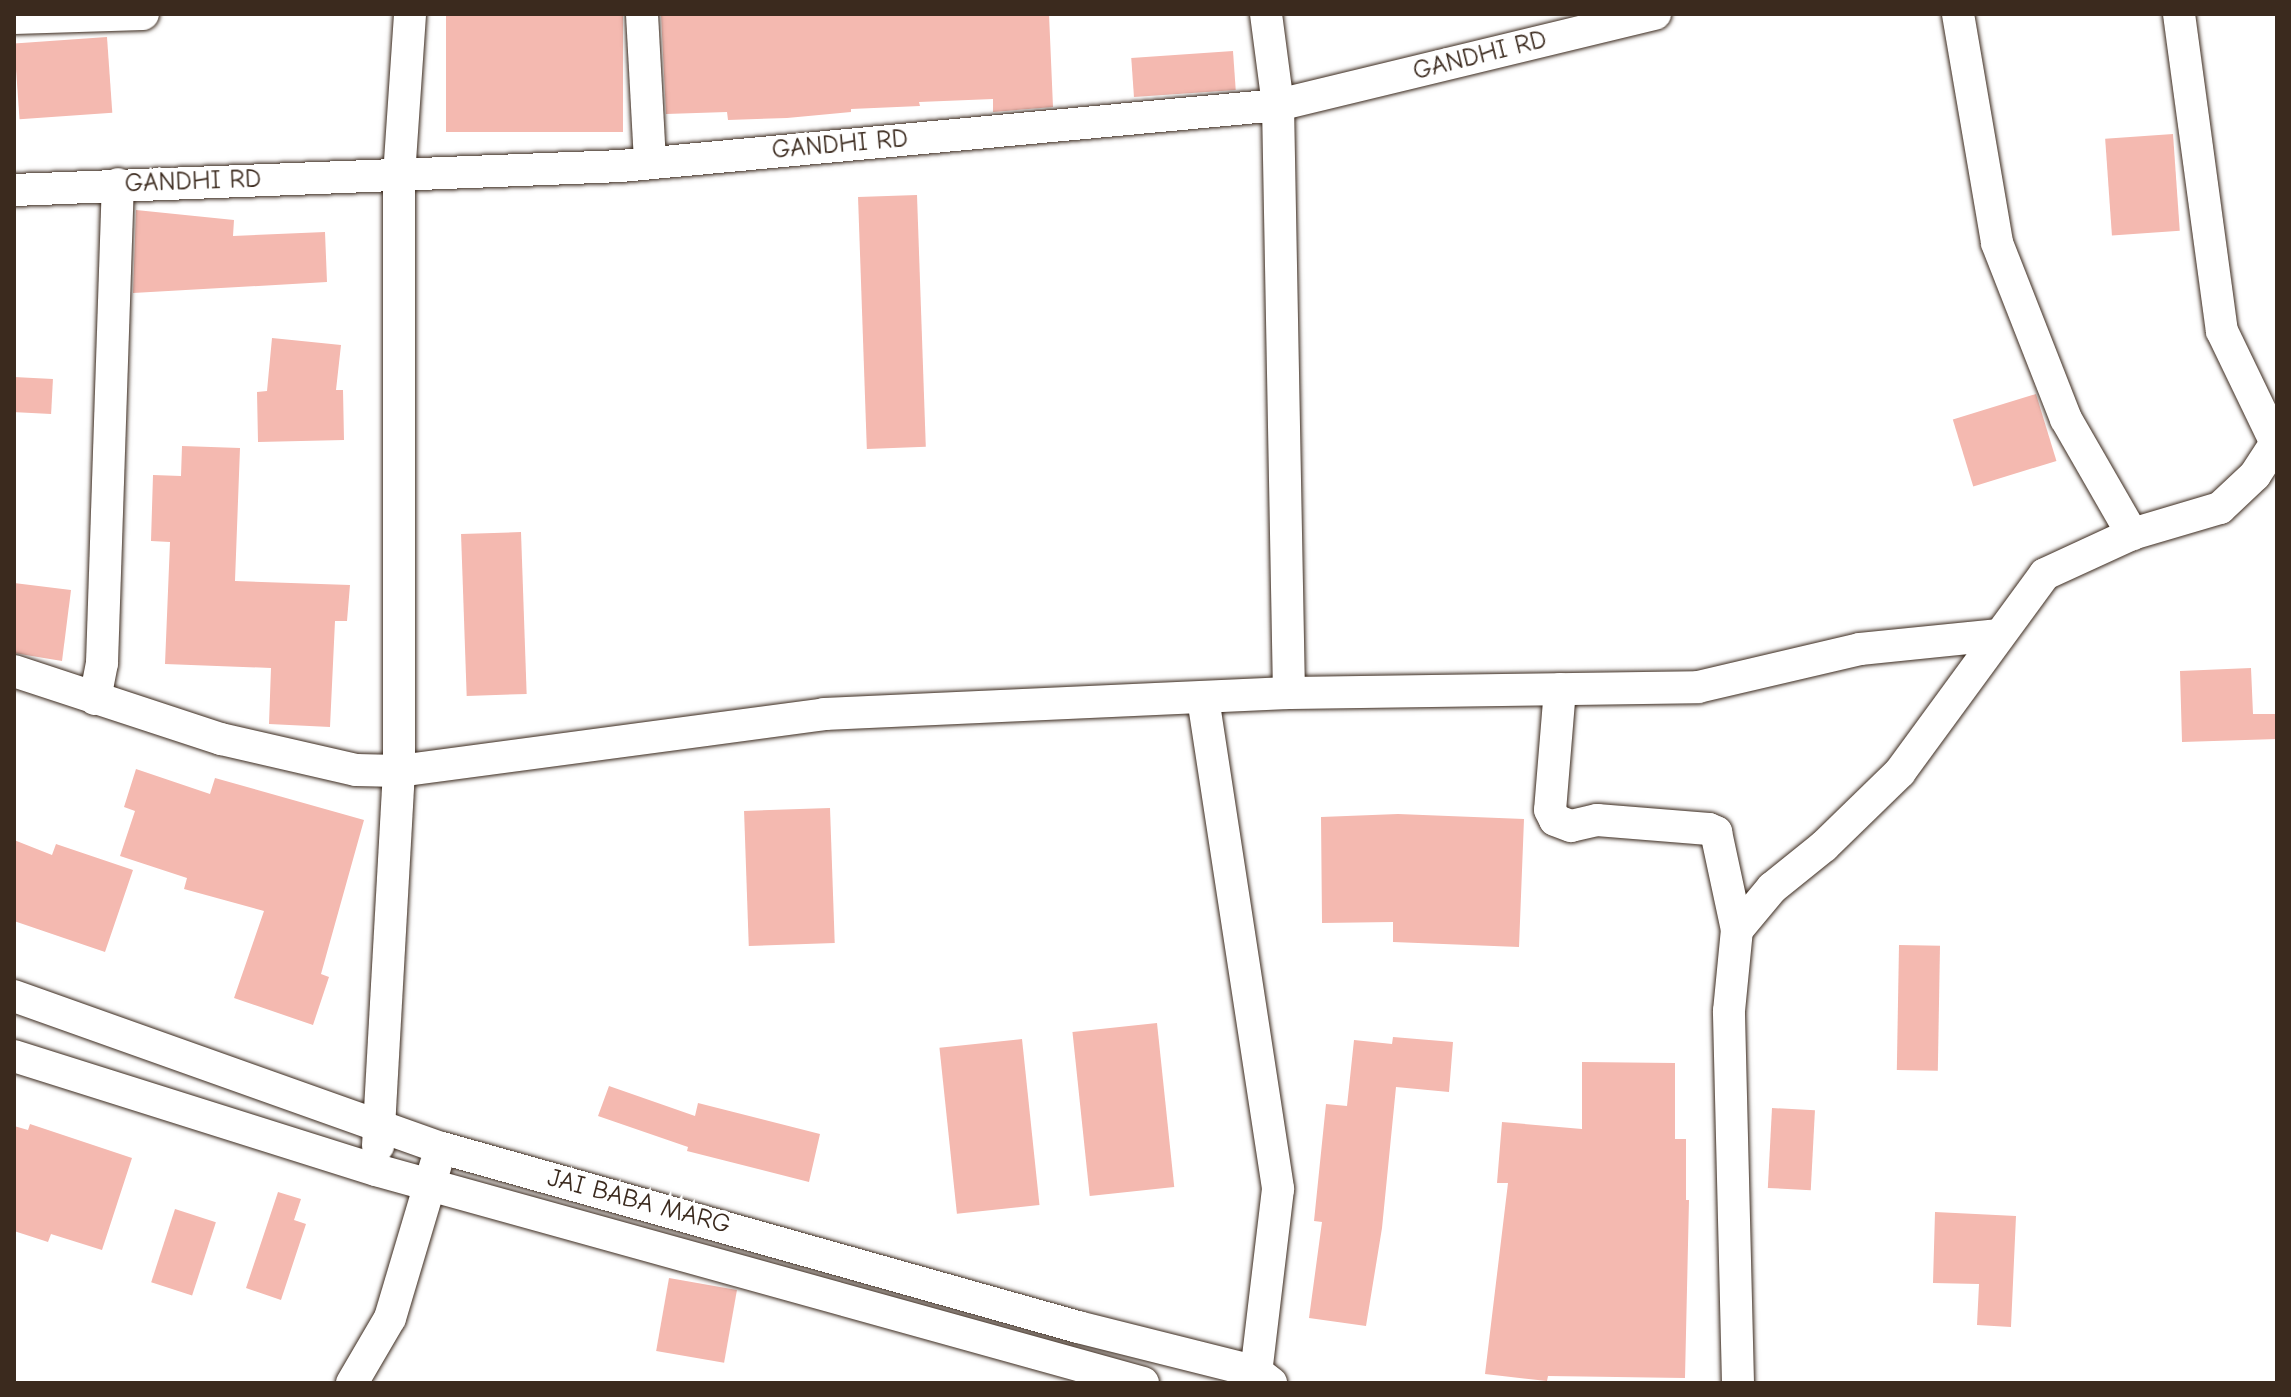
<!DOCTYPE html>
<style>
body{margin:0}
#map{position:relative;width:2291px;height:1397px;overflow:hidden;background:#fff;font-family:"Comic Neue",sans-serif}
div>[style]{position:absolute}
.building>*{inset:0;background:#f4b9b0;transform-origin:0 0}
.roads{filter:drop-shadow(0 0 2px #3b2a1e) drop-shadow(0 0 2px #3b2a1e)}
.minor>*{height:32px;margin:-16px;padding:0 16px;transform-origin:16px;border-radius:16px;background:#fff}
span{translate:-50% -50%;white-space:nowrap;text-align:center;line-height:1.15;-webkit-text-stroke:7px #fff;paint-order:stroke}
.street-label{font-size:26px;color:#3b2a1e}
.frame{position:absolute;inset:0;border:16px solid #3b2a1e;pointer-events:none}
</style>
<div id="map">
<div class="building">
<i style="left:446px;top:14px;width:177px;height:118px"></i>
<i style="clip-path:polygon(661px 14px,1049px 14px,1053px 107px,993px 112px,993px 99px,919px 102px,920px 106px,851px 109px,851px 112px,787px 118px,728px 120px,727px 112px,666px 114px)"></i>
<i style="left:107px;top:37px;width:76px;height:93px;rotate:86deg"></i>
<i style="left:1233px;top:51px;width:39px;height:102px;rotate:86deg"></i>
<i style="left:2173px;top:134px;width:97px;height:68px;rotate:86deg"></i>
<i style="left:917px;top:195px;width:252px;height:59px;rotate:88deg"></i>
<i style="clip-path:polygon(136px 210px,234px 220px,233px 236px,325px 232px,327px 282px,133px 293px)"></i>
<i style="clip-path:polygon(272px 338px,341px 345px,336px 390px,343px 390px,344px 440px,258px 442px,257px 392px,267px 391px)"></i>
<i style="left:14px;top:377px;width:39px;height:35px;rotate:3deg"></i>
<i style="left:2036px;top:394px;width:70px;height:87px;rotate:73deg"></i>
<i style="clip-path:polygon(182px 446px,240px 448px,235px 581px,350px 585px,347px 621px,335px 621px,330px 727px,269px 724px,271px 668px,165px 664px,170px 542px,151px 541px,153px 475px,181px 476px)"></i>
<i style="left:521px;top:532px;width:162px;height:60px;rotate:88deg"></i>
<i style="clip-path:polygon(14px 583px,71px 590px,62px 661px,14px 653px)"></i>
<i style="clip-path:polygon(2251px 668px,2253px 714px,2277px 714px,2277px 739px,2182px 742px,2180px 671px)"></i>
<i style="clip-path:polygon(136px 769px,210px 794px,215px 778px,364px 820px,321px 974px,329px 977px,313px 1025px,234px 998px,264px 911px,184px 889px,187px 878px,120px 856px,135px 811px,124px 807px)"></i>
<i style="left:830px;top:808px;width:135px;height:86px;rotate:88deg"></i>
<i style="clip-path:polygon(1398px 814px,1524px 819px,1519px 947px,1393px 942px,1393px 922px,1322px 923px,1321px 817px)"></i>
<i style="clip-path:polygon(14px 840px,52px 855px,56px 844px,133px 870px,105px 952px,14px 921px)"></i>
<i style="left:1899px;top:945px;width:41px;height:125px;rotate:1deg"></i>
<i style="left:1157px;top:1023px;width:165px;height:85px;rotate:84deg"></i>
<i style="clip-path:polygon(1393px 1037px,1453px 1042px,1449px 1092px,1396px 1087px,1382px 1228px,1366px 1326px,1309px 1318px,1322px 1222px,1314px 1221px,1326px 1104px,1347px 1106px,1354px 1040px,1392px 1044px)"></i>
<i style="left:1022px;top:1039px;width:167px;height:83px;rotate:84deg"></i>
<i style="clip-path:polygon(1582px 1062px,1675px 1063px,1675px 1139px,1686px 1139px,1686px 1200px,1689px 1200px,1685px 1378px,1548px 1376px,1547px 1381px,1485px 1374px,1508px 1183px,1497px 1183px,1502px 1122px,1582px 1129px)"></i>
<i style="clip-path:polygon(609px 1086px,695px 1116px,698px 1103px,820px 1134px,809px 1182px,687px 1151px,688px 1147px,598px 1116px)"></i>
<i style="left:1772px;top:1108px;width:43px;height:80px;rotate:3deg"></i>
<i style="clip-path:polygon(30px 1124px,132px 1158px,102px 1250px,51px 1234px,48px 1242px,14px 1231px,14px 1126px,28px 1130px)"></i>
<i style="clip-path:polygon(278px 1192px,301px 1199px,294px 1220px,306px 1224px,281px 1300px,246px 1288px)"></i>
<i style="left:175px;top:1209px;width:43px;height:77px;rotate:18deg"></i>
<i style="clip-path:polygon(1935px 1212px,2016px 1216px,2011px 1327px,1977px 1325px,1979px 1284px,1933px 1283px)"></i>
<i style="left:669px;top:1278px;width:69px;height:74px;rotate:10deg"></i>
</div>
<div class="roads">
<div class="minor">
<i style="left:642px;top:14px;width:149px;rotate:86.9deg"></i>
<i style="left:1266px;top:14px;width:92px;rotate:82.5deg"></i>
<i style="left:1278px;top:105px;width:588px;rotate:88.93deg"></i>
<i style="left:1958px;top:14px;width:232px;rotate:80.3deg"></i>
<i style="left:1997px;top:243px;width:189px;rotate:68.6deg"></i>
<i style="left:2066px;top:419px;width:133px;rotate:60.1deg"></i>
<i style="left:2179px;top:14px;width:320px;rotate:82.3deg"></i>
<i style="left:2222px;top:331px;width:124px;rotate:64.3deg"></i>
<i style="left:14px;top:18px;width:129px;rotate:-1.8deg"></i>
<i style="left:14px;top:190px;width:607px;rotate:-2.26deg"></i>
<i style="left:621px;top:166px;width:660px;rotate:-5.3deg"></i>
<i style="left:1278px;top:105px;width:388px;rotate:-13.6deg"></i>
<i style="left:14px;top:671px;width:218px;rotate:18.2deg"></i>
<i style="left:221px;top:739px;width:139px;rotate:12.9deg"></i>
<i style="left:356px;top:770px;width:43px;rotate:1.3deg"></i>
<i style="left:399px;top:771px;width:429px;rotate:-7.6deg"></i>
<i style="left:824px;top:714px;width:465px;rotate:-2.6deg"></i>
<i style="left:1289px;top:693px;width:409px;rotate:-0.8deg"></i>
<i style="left:1698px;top:687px;width:166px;rotate:-13.2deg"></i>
<i style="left:1860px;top:649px;width:140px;rotate:-5.8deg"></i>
<i style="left:1560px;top:689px;width:121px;rotate:94.7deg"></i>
<i style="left:1550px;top:810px;width:11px;rotate:63deg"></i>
<i style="left:1555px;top:820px;width:17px;rotate:21deg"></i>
<i style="left:1571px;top:826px;width:27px;rotate:-13deg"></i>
<i style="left:1597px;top:820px;width:112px;rotate:4.6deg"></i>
<i style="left:1709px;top:829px;width:8px;rotate:23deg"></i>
<i style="left:1716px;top:832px;width:100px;rotate:77.9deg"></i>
<i style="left:1203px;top:698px;width:497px;rotate:81.3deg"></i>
<i style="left:1278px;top:1189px;width:195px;rotate:96.8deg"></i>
<i style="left:95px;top:699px;width:37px;rotate:-79deg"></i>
<i style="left:102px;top:663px;width:479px;rotate:-88.1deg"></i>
<i style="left:14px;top:996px;width:454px;rotate:19.6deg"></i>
<i style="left:442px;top:1148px;width:661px;rotate:15.72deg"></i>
<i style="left:1078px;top:1327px;width:185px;rotate:14.1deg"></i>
<i style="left:1257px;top:1372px;width:18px;rotate:38deg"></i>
<i style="left:14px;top:1056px;width:380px;rotate:17.5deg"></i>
<i style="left:376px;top:1170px;width:796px;rotate:15.52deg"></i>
<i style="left:378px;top:1146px;width:376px;rotate:-86.8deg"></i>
<i style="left:399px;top:771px;width:595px;rotate:-90deg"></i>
<i style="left:399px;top:176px;width:162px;rotate:-86.1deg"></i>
<i style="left:352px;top:1383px;width:75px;rotate:-59.7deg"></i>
<i style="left:390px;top:1318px;width:161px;rotate:-73.4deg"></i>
<i style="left:1738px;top:1383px;width:372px;rotate:-91.4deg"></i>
<i style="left:1729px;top:1011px;width:81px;rotate:-84.4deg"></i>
<i style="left:1737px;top:930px;width:55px;rotate:-50.2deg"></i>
<i style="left:1772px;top:888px;width:67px;rotate:-38.9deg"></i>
<i style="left:1824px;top:846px;width:106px;rotate:-44.2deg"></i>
<i style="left:1900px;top:772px;width:245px;rotate:-53.8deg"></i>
<i style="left:2045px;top:574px;width:96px;rotate:-24.7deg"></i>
<i style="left:2132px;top:534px;width:92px;rotate:-16.5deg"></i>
<i style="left:2220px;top:508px;width:48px;rotate:-43.3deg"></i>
<i style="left:2255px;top:475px;width:38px;rotate:-57deg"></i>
</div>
</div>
<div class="street-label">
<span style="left:1480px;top:56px;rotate:-14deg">GANDHI RD</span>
<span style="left:840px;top:145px;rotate:-5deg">GANDHI RD</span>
<span style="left:193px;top:182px;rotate:-2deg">GANDHI RD</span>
<span style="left:639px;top:1202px;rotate:15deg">JAI BABA MARG</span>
</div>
<div class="frame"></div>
</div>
